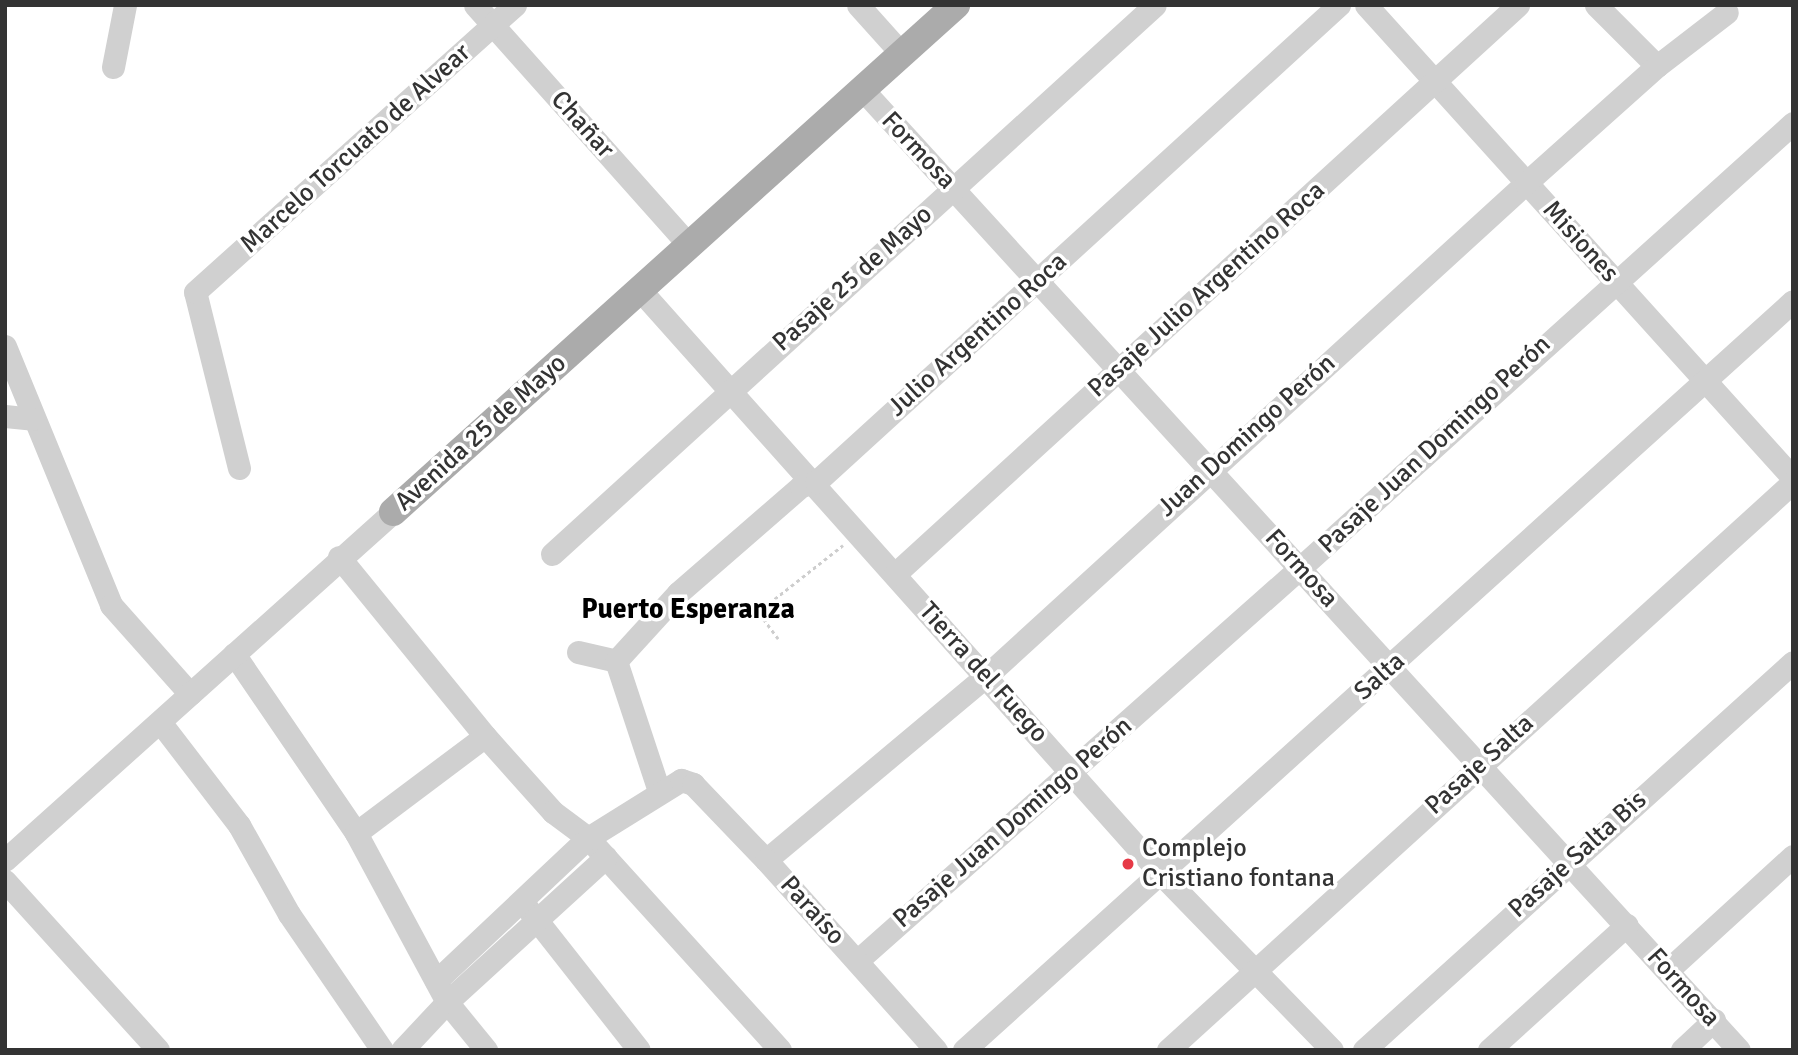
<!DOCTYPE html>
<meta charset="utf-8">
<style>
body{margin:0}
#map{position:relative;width:1798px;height:1055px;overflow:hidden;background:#fff;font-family:Signika,sans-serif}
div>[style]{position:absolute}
.path>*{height:2.5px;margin-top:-1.25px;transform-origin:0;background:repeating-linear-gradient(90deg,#cdcdcd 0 3.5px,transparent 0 7px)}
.minor>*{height:23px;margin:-11.5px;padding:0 11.5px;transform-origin:11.5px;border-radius:11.5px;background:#d0d0d0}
.major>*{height:28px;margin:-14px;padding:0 14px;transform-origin:14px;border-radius:14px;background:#ababab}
.dots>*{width:19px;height:19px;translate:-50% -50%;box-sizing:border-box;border:4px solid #fff;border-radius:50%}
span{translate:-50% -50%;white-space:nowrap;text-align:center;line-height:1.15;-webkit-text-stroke:7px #fff;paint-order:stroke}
.street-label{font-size:26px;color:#333}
.poi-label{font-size:26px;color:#333}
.left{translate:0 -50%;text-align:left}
.neighbourhood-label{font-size:28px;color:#000;font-weight:700}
.frame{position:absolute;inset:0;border:7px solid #333;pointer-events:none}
</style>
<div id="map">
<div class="path">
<i style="left:778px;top:639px;width:34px;rotate:-127deg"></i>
<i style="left:758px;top:612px;width:108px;rotate:-38.2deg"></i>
</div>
<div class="minor">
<i style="left:475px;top:5px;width:322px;rotate:48.3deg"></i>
<i style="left:858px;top:5px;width:66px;rotate:48.1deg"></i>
<i style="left:1366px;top:5px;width:637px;rotate:47.93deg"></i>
<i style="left:1596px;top:5px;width:86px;rotate:45deg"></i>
<i style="left:113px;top:67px;width:63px;rotate:-79deg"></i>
<i style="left:862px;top:89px;width:1301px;rotate:47.62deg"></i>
<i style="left:640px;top:290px;width:783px;rotate:48.26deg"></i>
<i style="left:1161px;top:874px;width:245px;rotate:45.8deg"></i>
<i style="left:5px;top:346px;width:280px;rotate:67.7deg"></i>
<i style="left:111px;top:605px;width:119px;rotate:48.4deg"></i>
<i style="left:5px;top:416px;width:28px;rotate:6deg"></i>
<i style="left:239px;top:468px;width:181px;rotate:-104deg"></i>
<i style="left:195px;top:292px;width:430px;rotate:-41.9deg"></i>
<i style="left:552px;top:554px;width:815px;rotate:-42.32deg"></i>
<i style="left:339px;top:557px;width:231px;rotate:50.8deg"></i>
<i style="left:485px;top:736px;width:102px;rotate:48.2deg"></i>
<i style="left:553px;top:812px;width:44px;rotate:36.6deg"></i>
<i style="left:588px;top:838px;width:286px;rotate:47.8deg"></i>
<i style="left:895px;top:574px;width:844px;rotate:-42.41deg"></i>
<i style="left:578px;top:652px;width:39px;rotate:13deg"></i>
<i style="left:616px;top:661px;width:137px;rotate:71.7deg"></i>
<i style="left:234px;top:654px;width:217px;rotate:55.7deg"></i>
<i style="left:356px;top:833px;width:192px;rotate:61.7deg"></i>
<i style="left:447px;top:1002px;width:62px;rotate:50.9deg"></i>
<i style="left:616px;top:661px;width:92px;rotate:-47.6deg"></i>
<i style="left:678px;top:593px;width:163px;rotate:-41deg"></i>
<i style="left:801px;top:486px;width:16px;rotate:-15deg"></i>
<i style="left:816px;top:482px;width:708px;rotate:-42.37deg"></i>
<i style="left:160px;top:722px;width:130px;rotate:52.5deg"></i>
<i style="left:239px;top:825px;width:102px;rotate:60.7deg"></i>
<i style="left:289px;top:914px;width:165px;rotate:55.6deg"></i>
<i style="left:356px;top:833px;width:161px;rotate:-36.9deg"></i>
<i style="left:5px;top:860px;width:521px;rotate:-41.89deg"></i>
<i style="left:766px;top:860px;width:285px;rotate:-39.9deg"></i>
<i style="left:985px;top:677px;width:733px;rotate:-42.4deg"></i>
<i style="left:1526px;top:183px;width:176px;rotate:-41.8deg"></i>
<i style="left:1657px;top:66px;width:88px;rotate:-37.6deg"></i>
<i style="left:5px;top:881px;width:228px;rotate:47.8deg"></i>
<i style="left:528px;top:909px;width:179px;rotate:51.8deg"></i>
<i style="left:857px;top:961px;width:592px;rotate:-41.58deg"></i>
<i style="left:1300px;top:568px;width:664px;rotate:-42.07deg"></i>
<i style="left:1668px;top:970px;width:169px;rotate:-42.4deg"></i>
<i style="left:436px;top:981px;width:209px;rotate:-43.3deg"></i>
<i style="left:588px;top:838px;width:110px;rotate:-31.9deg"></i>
<i style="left:681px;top:780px;width:13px;rotate:18deg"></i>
<i style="left:693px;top:784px;width:105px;rotate:46.2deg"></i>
<i style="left:766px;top:860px;width:255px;rotate:48.2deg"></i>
<i style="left:402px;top:1050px;width:66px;rotate:-46.8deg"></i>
<i style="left:447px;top:1002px;width:215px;rotate:-42.4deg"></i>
<i style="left:964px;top:1050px;width:1117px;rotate:-42.1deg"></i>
<i style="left:1168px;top:1050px;width:845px;rotate:-42.26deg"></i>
<i style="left:1364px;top:1050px;width:578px;rotate:-42.13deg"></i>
<i style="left:1489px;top:1050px;width:186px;rotate:-42.2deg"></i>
<i style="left:1682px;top:1050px;width:44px;rotate:-43.2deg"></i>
</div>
<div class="major">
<i style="left:393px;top:512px;width:758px;rotate:-42deg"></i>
</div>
<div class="dots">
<i style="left:1128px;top:864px;background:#e63946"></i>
</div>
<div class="street-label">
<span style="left:582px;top:125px;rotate:48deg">Chañar</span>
<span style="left:356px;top:149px;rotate:-42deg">Marcelo Torcuato de Alvear</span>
<span style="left:918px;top:151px;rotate:47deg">Formosa</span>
<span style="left:1580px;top:242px;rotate:48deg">Misiones</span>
<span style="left:853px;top:279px;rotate:-42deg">Pasaje 25 de Mayo</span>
<span style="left:1207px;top:290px;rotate:-42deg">Pasaje Julio Argentino Roca</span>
<span style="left:978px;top:335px;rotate:-42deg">Julio Argentino Roca</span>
<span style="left:481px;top:433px;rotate:-42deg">Avenida 25 de Mayo</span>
<span style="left:1247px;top:436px;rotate:-42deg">Juan Domingo Perón</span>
<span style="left:1435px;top:445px;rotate:-43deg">Pasaje Juan Domingo Perón</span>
<span style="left:1301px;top:569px;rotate:48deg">Formosa</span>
<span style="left:983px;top:673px;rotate:48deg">Tierra del Fuego</span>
<span style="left:1380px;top:677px;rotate:-42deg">Salta</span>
<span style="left:1480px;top:765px;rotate:-42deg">Pasaje Salta</span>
<span style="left:1013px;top:823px;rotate:-41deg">Pasaje Juan Domingo Perón</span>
<span style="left:1578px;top:855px;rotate:-42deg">Pasaje Salta Bis</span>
<span style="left:812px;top:911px;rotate:48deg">Paraíso</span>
<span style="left:1683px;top:988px;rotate:48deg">Formosa</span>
</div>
<div class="poi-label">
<span class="left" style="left:1142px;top:864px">Complejo<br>Cristiano fontana</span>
</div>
<div class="neighbourhood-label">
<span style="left:688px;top:609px">Puerto Esperanza</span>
</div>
<div class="frame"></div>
</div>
